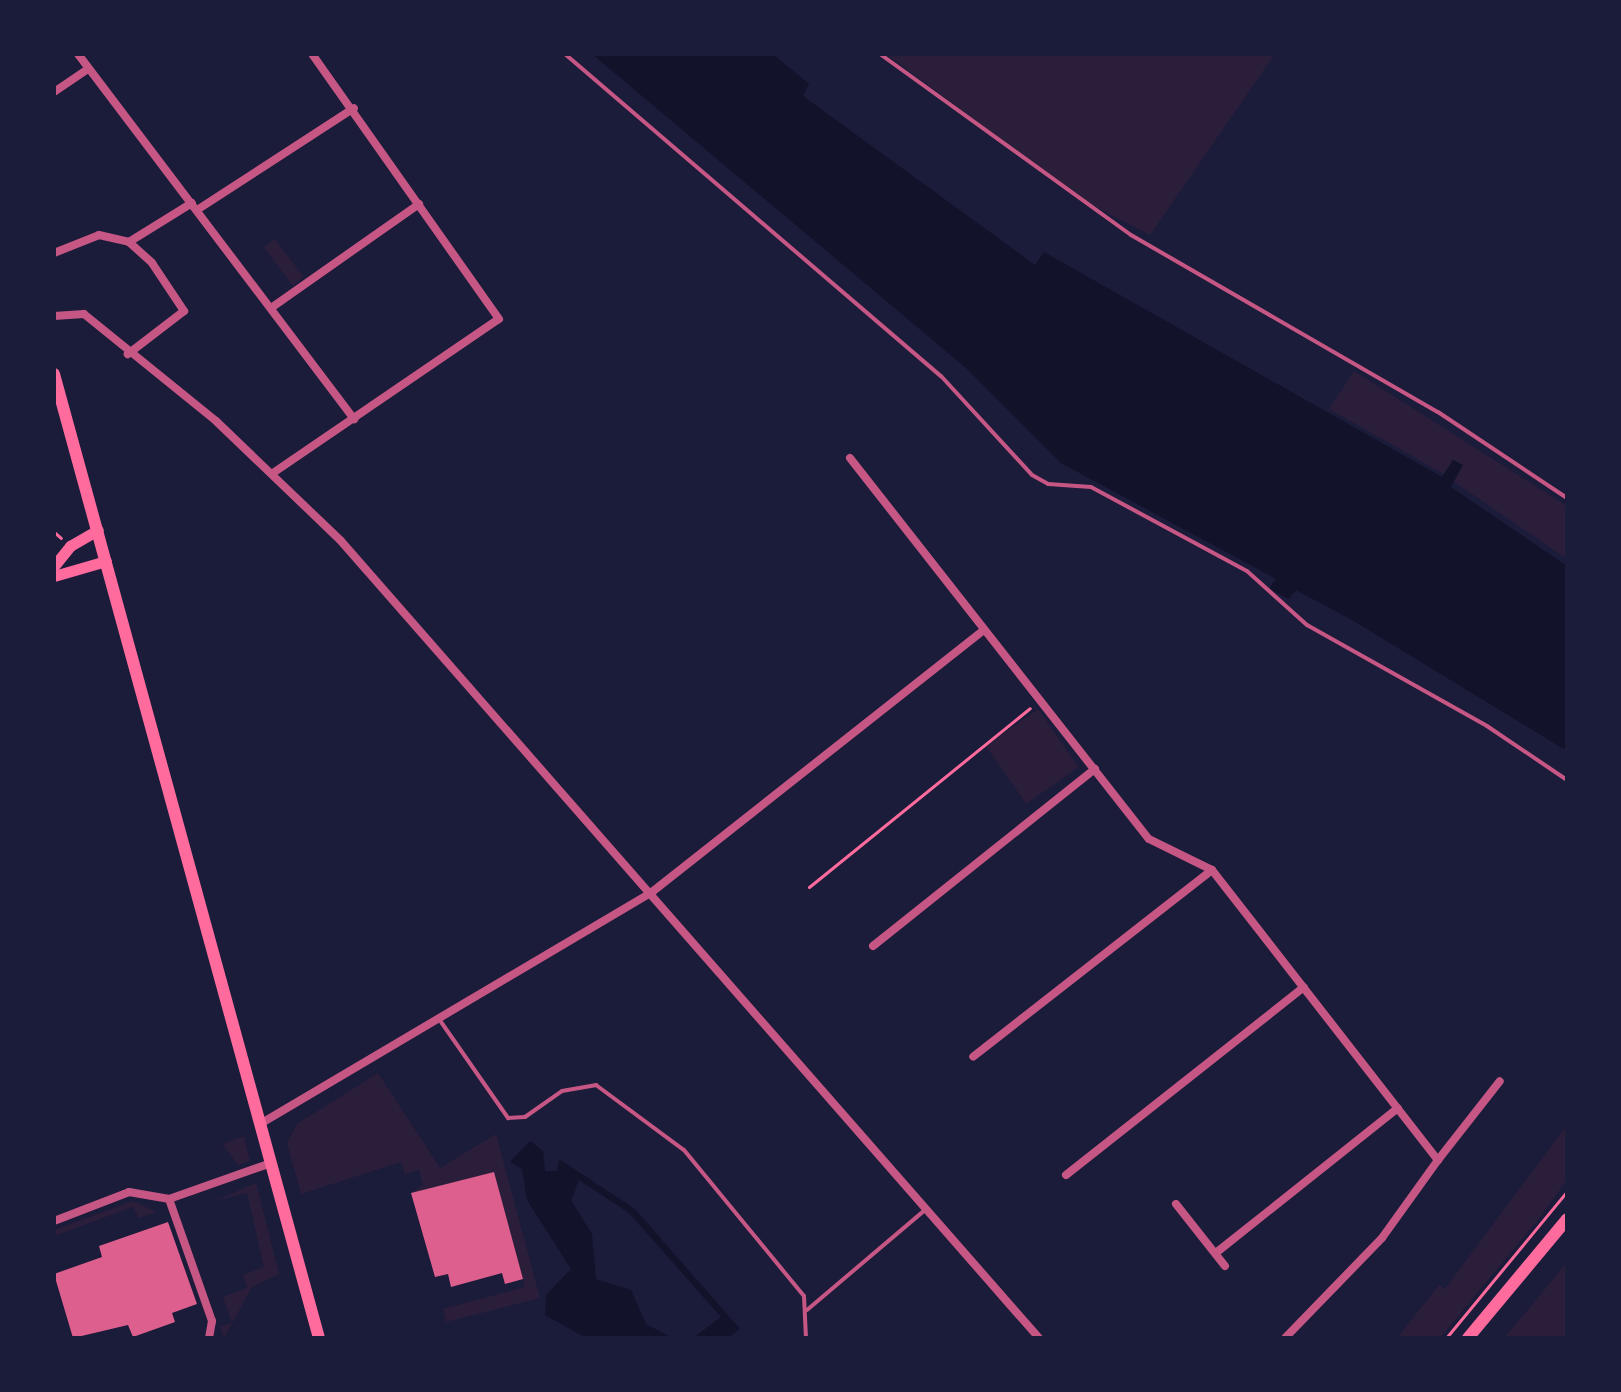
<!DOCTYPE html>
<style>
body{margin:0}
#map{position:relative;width:1621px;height:1392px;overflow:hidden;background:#1b1b3a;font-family:Rubik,sans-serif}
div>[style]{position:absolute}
.green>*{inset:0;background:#2a1e3b;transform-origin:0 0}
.water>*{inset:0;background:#12122b}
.building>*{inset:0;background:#dd5f8e}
.path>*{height:3px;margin:-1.5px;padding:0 1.5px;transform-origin:1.5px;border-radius:1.5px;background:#ff6b9d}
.service>*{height:4px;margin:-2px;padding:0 2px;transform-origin:2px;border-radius:2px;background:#c65784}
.minor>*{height:8px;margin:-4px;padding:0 4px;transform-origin:4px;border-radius:4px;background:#c65784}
.secondary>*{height:11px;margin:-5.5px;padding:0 5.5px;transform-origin:5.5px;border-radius:5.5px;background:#ff6b9d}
.primary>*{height:12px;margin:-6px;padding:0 6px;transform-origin:6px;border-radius:6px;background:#ff6b9d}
span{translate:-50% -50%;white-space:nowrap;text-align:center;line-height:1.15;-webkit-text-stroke:8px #1b1b3a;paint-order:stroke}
.frame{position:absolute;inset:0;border:56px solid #1b1b3a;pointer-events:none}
</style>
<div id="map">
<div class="green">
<i style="clip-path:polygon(886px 54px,1275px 54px,1150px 235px,1084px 201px)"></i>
<i style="left:275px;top:239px;width:48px;height:14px;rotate:53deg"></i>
<i style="clip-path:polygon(1354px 371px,1567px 506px,1567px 559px,1453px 481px,1462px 465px,1453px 460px,1444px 474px,1329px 409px)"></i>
<i style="left:1038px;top:709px;width:71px;height:64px;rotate:55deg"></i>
<i style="clip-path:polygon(378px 1073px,440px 1168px,496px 1134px,540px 1298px,446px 1322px,443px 1309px,525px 1287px,494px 1173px,411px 1193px,423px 1185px,419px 1170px,405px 1174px,401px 1162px,301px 1194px,287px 1143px,297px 1124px)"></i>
<i style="clip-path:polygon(1567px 1125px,1567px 1180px,1537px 1221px,1440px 1338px,1397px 1338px,1439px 1285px,1445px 1289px)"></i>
<i style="clip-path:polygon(244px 1136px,250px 1161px,238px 1165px,222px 1144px)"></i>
<i style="clip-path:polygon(256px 1183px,279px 1274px,252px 1287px,224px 1338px,220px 1327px,232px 1323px,223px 1297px,247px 1288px,243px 1275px,264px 1267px,247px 1193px,215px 1201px)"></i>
<i style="clip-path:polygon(133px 1201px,157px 1212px,139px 1218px,133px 1207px,54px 1236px,54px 1230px)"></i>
<i style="clip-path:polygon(1567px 1262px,1567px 1338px,1504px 1338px,1541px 1294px)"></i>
</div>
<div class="water">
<i style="clip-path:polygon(592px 54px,773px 54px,809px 84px,803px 96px,1035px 265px,1044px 252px,1442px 477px,1453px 460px,1463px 465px,1451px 487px,1567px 566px,1567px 751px,1352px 620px,1296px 590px,1289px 599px,1269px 589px,1276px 579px,1061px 463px,966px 368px)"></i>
<i style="clip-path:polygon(530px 1141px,543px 1151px,545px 1171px,557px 1171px,559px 1159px,635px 1209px,740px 1329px,728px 1338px,693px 1338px,721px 1317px,629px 1213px,579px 1180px,571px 1200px,592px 1234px,596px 1279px,631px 1290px,646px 1324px,672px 1338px,586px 1338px,545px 1315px,546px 1295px,571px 1269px,527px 1200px,522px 1169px,510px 1162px)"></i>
</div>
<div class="building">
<i style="clip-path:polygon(494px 1172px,523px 1279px,505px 1284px,502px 1273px,451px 1287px,448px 1274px,435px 1277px,411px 1193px)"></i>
<i style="clip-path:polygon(168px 1222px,197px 1304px,172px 1313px,175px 1322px,133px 1337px,128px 1325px,73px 1338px,54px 1274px,102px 1257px,99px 1246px)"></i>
</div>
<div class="path">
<i style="left:54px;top:532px;width:9px;rotate:41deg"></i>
<i style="left:809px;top:887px;width:284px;rotate:-39deg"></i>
<i style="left:1446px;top:1338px;width:190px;rotate:-50.5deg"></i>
</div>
<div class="service">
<i style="left:565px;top:54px;width:495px;rotate:40.6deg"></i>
<i style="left:941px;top:376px;width:134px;rotate:47.4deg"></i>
<i style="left:1032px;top:475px;width:18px;rotate:29deg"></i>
<i style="left:1048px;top:484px;width:43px;rotate:4deg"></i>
<i style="left:1091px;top:487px;width:177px;rotate:28.3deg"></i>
<i style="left:1247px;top:571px;width:81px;rotate:42deg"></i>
<i style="left:1307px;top:625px;width:206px;rotate:29.3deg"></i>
<i style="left:1487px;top:726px;width:97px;rotate:34deg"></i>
<i style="left:880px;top:54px;width:309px;rotate:35.8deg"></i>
<i style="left:1131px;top:235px;width:354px;rotate:30deg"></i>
<i style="left:1438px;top:412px;width:155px;rotate:33.7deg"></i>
<i style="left:439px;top:1019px;width:121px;rotate:55.1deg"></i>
<i style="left:508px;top:1118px;width:17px;rotate:-3deg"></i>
<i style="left:525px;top:1117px;width:45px;rotate:-35.1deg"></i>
<i style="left:562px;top:1091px;width:35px;rotate:-10deg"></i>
<i style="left:596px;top:1085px;width:109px;rotate:36.5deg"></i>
<i style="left:684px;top:1150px;width:189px;rotate:50.6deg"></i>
<i style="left:804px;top:1296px;width:42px;rotate:87.3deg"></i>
<i style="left:807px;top:1310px;width:156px;rotate:-40.3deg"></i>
</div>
<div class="minor">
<i style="left:78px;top:54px;width:458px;rotate:52.9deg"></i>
<i style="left:54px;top:92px;width:41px;rotate:-34.1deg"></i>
<i style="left:197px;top:210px;width:187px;rotate:-33deg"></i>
<i style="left:129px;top:242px;width:74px;rotate:-31.8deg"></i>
<i style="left:54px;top:253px;width:48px;rotate:-21.8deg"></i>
<i style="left:99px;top:235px;width:31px;rotate:13deg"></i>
<i style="left:129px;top:242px;width:31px;rotate:42deg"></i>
<i style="left:152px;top:263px;width:58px;rotate:56.3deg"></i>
<i style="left:184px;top:311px;width:71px;rotate:142.5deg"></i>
<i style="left:271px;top:308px;width:181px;rotate:-35.1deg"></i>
<i style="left:54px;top:316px;width:30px;rotate:-4deg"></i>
<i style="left:84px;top:314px;width:170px;rotate:39deg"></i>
<i style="left:216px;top:421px;width:173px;rotate:43.8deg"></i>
<i style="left:341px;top:541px;width:1059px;rotate:48.79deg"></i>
<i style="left:850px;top:458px;width:484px;rotate:51.9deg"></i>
<i style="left:1149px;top:839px;width:70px;rotate:26.2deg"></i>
<i style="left:1212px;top:870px;width:303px;rotate:142deg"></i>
<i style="left:273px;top:473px;width:273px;rotate:-34.3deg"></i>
<i style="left:499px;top:319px;width:324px;rotate:-125.2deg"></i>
<i style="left:1212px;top:870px;width:368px;rotate:52.1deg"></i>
<i style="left:1438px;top:1160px;width:96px;rotate:125.7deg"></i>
<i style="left:1382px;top:1238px;width:139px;rotate:134.1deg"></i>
<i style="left:873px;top:946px;width:284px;rotate:-38.6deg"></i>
<i style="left:260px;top:1124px;width:456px;rotate:-30.6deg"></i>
<i style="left:652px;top:892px;width:423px;rotate:-38.3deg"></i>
<i style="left:1438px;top:1160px;width:100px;rotate:-51.9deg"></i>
<i style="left:1066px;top:1175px;width:303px;rotate:-38.3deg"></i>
<i style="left:1176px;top:1204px;width:79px;rotate:51.7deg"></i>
<i style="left:54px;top:1221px;width:80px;rotate:-21.1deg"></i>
<i style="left:129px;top:1192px;width:41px;rotate:9.9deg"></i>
<i style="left:1217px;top:1252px;width:231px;rotate:-38.5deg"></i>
<i style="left:209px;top:1338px;width:17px;rotate:-80deg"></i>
<i style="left:212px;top:1321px;width:129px;rotate:-109.4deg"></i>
<i style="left:169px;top:1199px;width:108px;rotate:-19.4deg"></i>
</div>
<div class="secondary">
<i style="left:54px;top:566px;width:26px;rotate:-51deg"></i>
<i style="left:70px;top:546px;width:32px;rotate:-30deg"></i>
<i style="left:54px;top:576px;width:54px;rotate:-16.1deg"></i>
</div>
<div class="primary">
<i style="left:54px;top:374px;width:1000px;rotate:74.63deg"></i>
<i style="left:1468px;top:1338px;width:155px;rotate:-50.2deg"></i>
</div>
<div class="frame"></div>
</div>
